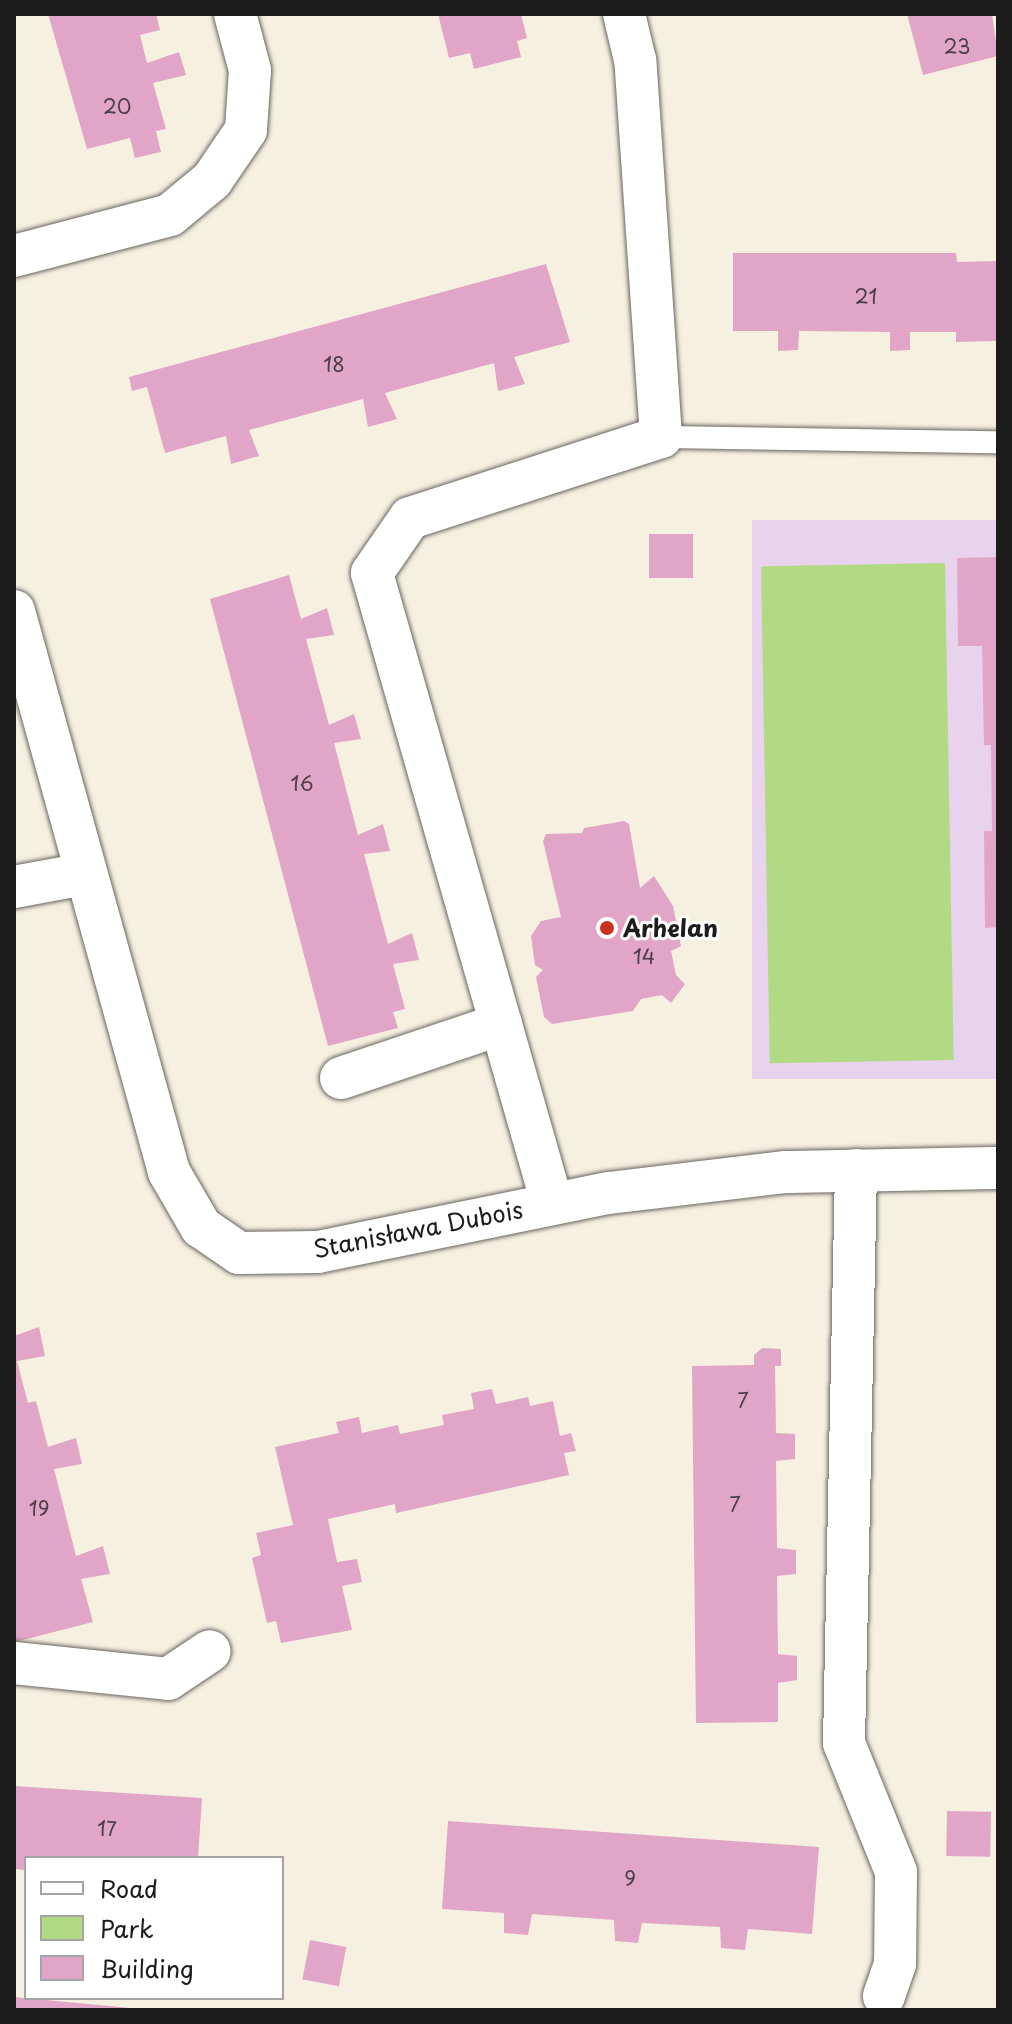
<!DOCTYPE html>
<meta charset="utf-8">
<style>
body{margin:0}
#map{position:relative;width:1012px;height:2024px;overflow:hidden;background:#f6f0e0;font-family:"Playpen Sans",sans-serif}
div>[style]{position:absolute}
.built>*{inset:0;background:#e9d2ed;transform-origin:0 0}
.green>*{inset:0;background:#b2d983;transform-origin:0 0}
.building>*{inset:0;background:#e1a5c8;transform-origin:0 0}
.roads{filter:drop-shadow(0 0 2px #686661) drop-shadow(0 0 2px #686661)}
.lane>*{height:22px;margin:-11px;padding:0 11px;transform-origin:11px;border-radius:11px;background:#fff}
.street>*{height:42px;margin:-21px;padding:0 21px;transform-origin:21px;border-radius:21px;background:#fff}
.dots>*{width:22px;height:22px;translate:-50% -50%;box-sizing:border-box;border:4px solid #fff;border-radius:50%}
span{translate:-50% -50%;white-space:nowrap;text-align:center;line-height:1.15;-webkit-text-stroke:6px #fff;paint-order:stroke}
.number-label{font-size:20px;color:#4d3e47}
.number-label span{-webkit-text-stroke-width:0}
.poi-label{font-size:24px;color:#1c1c1c;font-weight:700}
.left{translate:0 -50%;text-align:left}
.street-label{font-size:24px;color:#1c1c1c}
.frame{position:absolute;inset:0;border:16px solid #1c1c1c;pointer-events:none}
.legend{position:absolute;left:24px;top:1856px;width:260px;height:144px;box-sizing:border-box;background:#fff;border:2px solid #a4a4a4;margin:0;padding:10px 14px;list-style:none;font-size:24px;color:#1c1c1c}
.legend li{display:flex;align-items:center;gap:16px;height:40px}
.legend b{width:40px;border:2px solid #a4a4a4}
</style>
<div id="map">
<div class="built">
<i style="left:752px;top:520px;width:246px;height:559px"></i>
</div>
<div class="green">
<i style="left:945px;top:563px;width:497px;height:184px;rotate:89deg"></i>
</div>
<div class="building">
<i style="clip-path:polygon(48px 14px,156px 14px,160px 30px,140px 35px,147px 63px,179px 52px,186px 75px,153px 83px,166px 129px,156px 131px,161px 152px,135px 158px,130px 138px,87px 149px)"></i>
<i style="clip-path:polygon(438px 14px,521px 14px,527px 38px,517px 41px,521px 57px,474px 69px,470px 53px,449px 58px)"></i>
<i style="clip-path:polygon(907px 14px,992px 14px,998px 56px,923px 75px)"></i>
<i style="clip-path:polygon(733px 253px,956px 253px,957px 262px,998px 261px,998px 341px,956px 342px,956px 332px,910px 332px,910px 350px,890px 351px,890px 332px,799px 331px,798px 350px,778px 351px,778px 331px,733px 331px)"></i>
<i style="clip-path:polygon(546px 264px,570px 342px,514px 357px,525px 384px,498px 391px,494px 363px,385px 393px,397px 419px,368px 427px,363px 399px,249px 430px,259px 456px,231px 464px,226px 436px,165px 453px,147px 387px,132px 391px,129px 377px)"></i>
<i style="left:649px;top:534px;width:44px;height:44px"></i>
<i style="clip-path:polygon(998px 557px,998px 927px,985px 928px,984px 831px,992px 831px,991px 745px,984px 745px,982px 646px,958px 646px,957px 558px)"></i>
<i style="clip-path:polygon(289px 575px,301px 619px,327px 608px,334px 635px,306px 639px,329px 725px,354px 714px,361px 739px,334px 743px,358px 835px,383px 824px,390px 851px,364px 854px,388px 944px,412px 933px,419px 960px,393px 964px,405px 1009px,393px 1012px,398px 1028px,328px 1046px,210px 599px)"></i>
<i style="clip-path:polygon(624px 821px,629px 824px,640px 888px,654px 876px,673px 906px,681px 946px,671px 951px,676px 975px,685px 984px,671px 1003px,662px 995px,641px 999px,633px 1011px,552px 1024px,544px 1017px,536px 977px,543px 970px,535px 965px,531px 936px,541px 921px,561px 917px,543px 841px,546px 834px,582px 833px,584px 828px)"></i>
<i style="clip-path:polygon(39px 1327px,45px 1356px,17px 1361px,28px 1403px,36px 1401px,48px 1447px,76px 1438px,82px 1464px,54px 1469px,76px 1556px,103px 1546px,110px 1574px,81px 1579px,93px 1622px,15px 1642px,14px 1336px)"></i>
<i style="clip-path:polygon(762px 1348px,781px 1349px,781px 1366px,775px 1366px,776px 1433px,795px 1434px,795px 1459px,776px 1461px,777px 1548px,796px 1550px,796px 1574px,777px 1576px,778px 1654px,797px 1656px,797px 1680px,778px 1683px,778px 1722px,696px 1723px,692px 1366px,754px 1365px,754px 1355px)"></i>
<i style="clip-path:polygon(492px 1389px,496px 1404px,528px 1397px,530px 1406px,553px 1401px,560px 1436px,571px 1433px,576px 1451px,564px 1453px,569px 1475px,396px 1513px,395px 1504px,328px 1519px,337px 1562px,357px 1559px,362px 1582px,342px 1586px,352px 1630px,281px 1643px,276px 1621px,267px 1623px,252px 1558px,261px 1555px,256px 1533px,293px 1525px,275px 1447px,339px 1433px,336px 1422px,359px 1417px,362px 1433px,398px 1425px,400px 1434px,444px 1425px,442px 1415px,474px 1409px,471px 1393px)"></i>
<i style="clip-path:polygon(14px 1786px,202px 1798px,198px 1858px,26px 1858px,26px 1870px,14px 1869px)"></i>
<i style="left:947px;top:1811px;width:44px;height:45px;rotate:1deg"></i>
<i style="clip-path:polygon(448px 1821px,819px 1847px,812px 1934px,748px 1929px,745px 1950px,721px 1948px,720px 1927px,642px 1923px,638px 1943px,615px 1941px,614px 1920px,532px 1914px,528px 1935px,504px 1933px,504px 1913px,442px 1909px)"></i>
<i style="left:310px;top:1940px;width:37px;height:40px;rotate:11deg"></i>
<i style="clip-path:polygon(14px 1997px,131px 2008px,130px 2010px,14px 2010px)"></i>
</div>
<div class="roads">
<div class="lane">
<i style="left:661px;top:437px;width:337px;rotate:0.9deg"></i>
</div>
<div class="street">
<i style="left:14px;top:256px;width:161px;rotate:-14.7deg"></i>
<i style="left:170px;top:215px;width:55px;rotate:-39.8deg"></i>
<i style="left:212px;top:180px;width:60px;rotate:-55.8deg"></i>
<i style="left:246px;top:130px;width:60px;rotate:-86.2deg"></i>
<i style="left:250px;top:70px;width:58px;rotate:-105deg"></i>
<i style="left:14px;top:611px;width:582px;rotate:74.55deg"></i>
<i style="left:169px;top:1172px;width:64px;rotate:59.8deg"></i>
<i style="left:201px;top:1227px;width:46px;rotate:34.4deg"></i>
<i style="left:239px;top:1253px;width:79px;rotate:-0.7deg"></i>
<i style="left:318px;top:1252px;width:297px;rotate:-11.5deg"></i>
<i style="left:609px;top:1193px;width:178px;rotate:-6.8deg"></i>
<i style="left:786px;top:1172px;width:212px;rotate:-1.1deg"></i>
<i style="left:14px;top:887px;width:71px;rotate:-10.5deg"></i>
<i style="left:341px;top:1078px;width:169px;rotate:-18.6deg"></i>
<i style="left:856px;top:1170px;width:573px;rotate:91.2deg"></i>
<i style="left:844px;top:1743px;width:139px;rotate:68deg"></i>
<i style="left:896px;top:1872px;width:92px;rotate:90.6deg"></i>
<i style="left:895px;top:1964px;width:34px;rotate:109deg"></i>
<i style="left:552px;top:1203px;width:655px;rotate:-105.95deg"></i>
<i style="left:372px;top:573px;width:67px;rotate:-55.4deg"></i>
<i style="left:410px;top:518px;width:264px;rotate:-17.9deg"></i>
<i style="left:661px;top:437px;width:378px;rotate:-93.9deg"></i>
<i style="left:635px;top:60px;width:47px;rotate:-103.4deg"></i>
<i style="left:14px;top:1663px;width:155px;rotate:5.9deg"></i>
<i style="left:168px;top:1679px;width:50px;rotate:-33.7deg"></i>
</div>
</div>
<div class="dots">
<i style="left:607px;top:928px;background:#c8321e"></i>
</div>
<div class="number-label">
<span style="left:957px;top:46px">23</span>
<span style="left:117px;top:106px">20</span>
<span style="left:866px;top:296px">21</span>
<span style="left:334px;top:364px">18</span>
<span style="left:302px;top:783px">16</span>
<span style="left:644px;top:956px">14</span>
<span style="left:743px;top:1400px">7</span>
<span style="left:735px;top:1504px">7</span>
<span style="left:39px;top:1508px">19</span>
<span style="left:107px;top:1828px">17</span>
<span style="left:630px;top:1878px">9</span>
</div>
<div class="poi-label">
<span class="left" style="left:623px;top:928px">Arhelan</span>
</div>
<div class="street-label">
<span style="left:418px;top:1229px;rotate:-11deg">Stanisława Dubois</span>
</div>
<div class="frame"></div>
<ul class="legend">
<li><b style="height:10px;background:#fff"></b>Road</li>
<li><b style="height:22px;background:#b2d983"></b>Park</li>
<li><b style="height:22px;background:#e1a5c8"></b>Building</li>
</ul>
</div>
